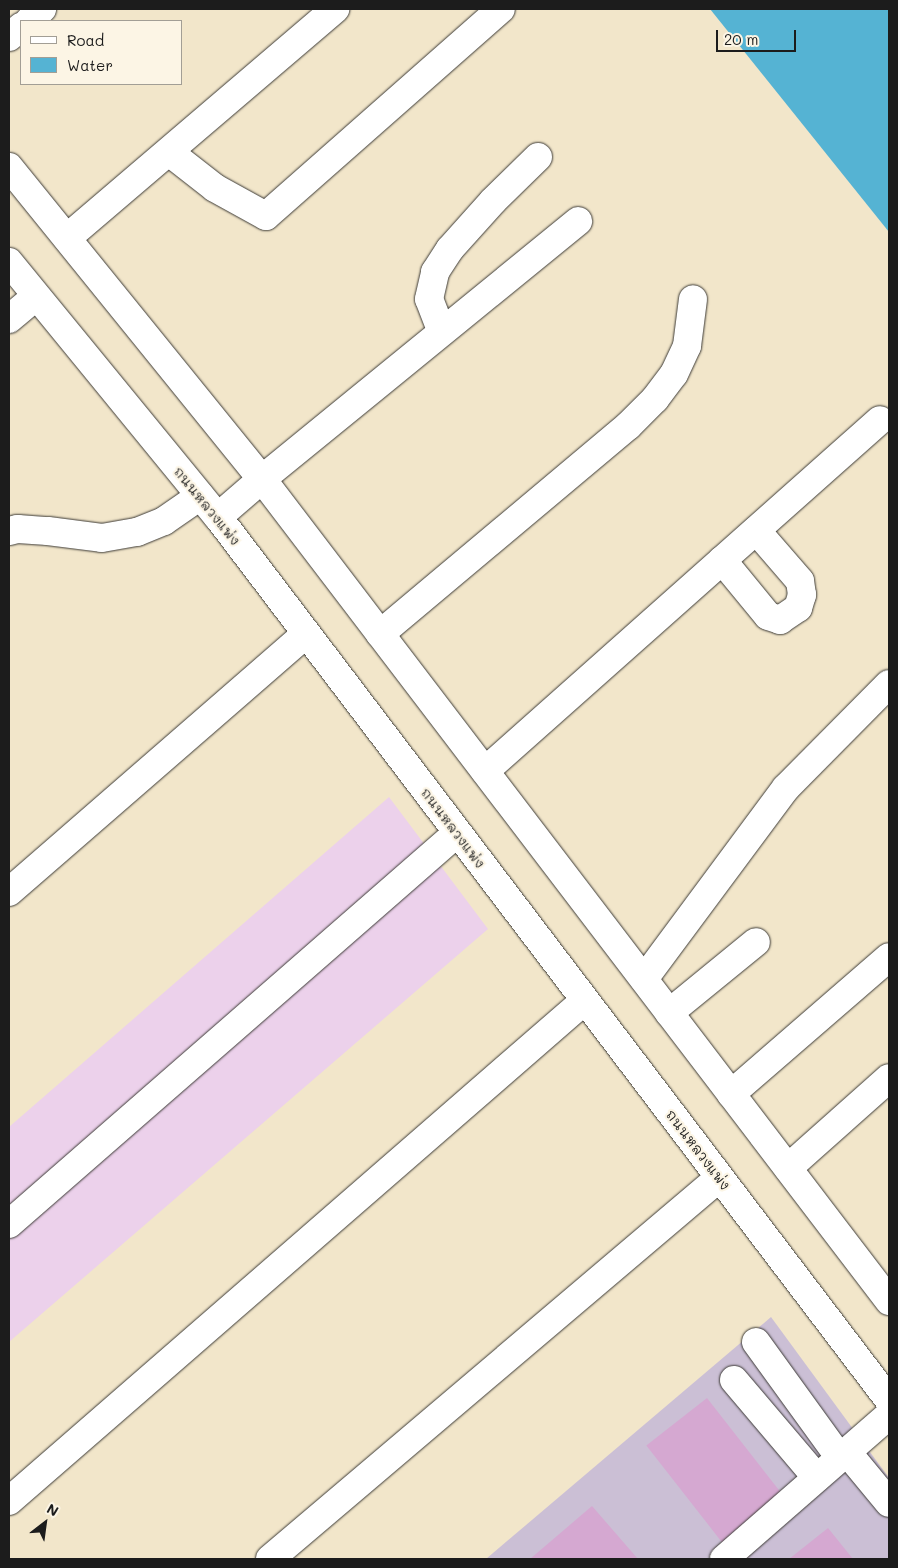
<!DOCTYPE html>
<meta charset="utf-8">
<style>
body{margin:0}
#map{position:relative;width:898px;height:1568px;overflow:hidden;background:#f2e6ca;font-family:Mali,"Playpen Sans Thai",sans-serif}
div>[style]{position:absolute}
.built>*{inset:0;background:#ecd1eb}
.industrial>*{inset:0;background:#cbbfd5}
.water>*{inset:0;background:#55b3d3}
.building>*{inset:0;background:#d5a8d1;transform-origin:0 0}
.roads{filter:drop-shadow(0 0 1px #3c3a36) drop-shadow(0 0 1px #3c3a36)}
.minor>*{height:28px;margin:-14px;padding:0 14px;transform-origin:14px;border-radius:14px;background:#fff}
.major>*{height:28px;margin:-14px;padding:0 14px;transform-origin:14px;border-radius:14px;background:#fff}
span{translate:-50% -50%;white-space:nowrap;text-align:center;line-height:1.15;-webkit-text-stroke:4.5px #fcf5e5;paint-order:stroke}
.street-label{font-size:14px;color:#1c1c1c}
.frame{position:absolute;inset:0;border:10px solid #1c1c1c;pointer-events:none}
.legend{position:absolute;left:20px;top:20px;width:162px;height:65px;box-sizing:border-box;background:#fcf5e5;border:1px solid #a29e95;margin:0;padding:6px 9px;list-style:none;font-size:15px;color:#1c1c1c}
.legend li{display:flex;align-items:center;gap:10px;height:25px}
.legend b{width:25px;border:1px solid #a29e95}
.north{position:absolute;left:20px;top:1498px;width:50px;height:50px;-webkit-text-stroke:4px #fcf5e5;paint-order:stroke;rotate:30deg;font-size:14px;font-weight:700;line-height:20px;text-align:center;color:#1c1c1c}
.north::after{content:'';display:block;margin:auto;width:18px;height:22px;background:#1c1c1c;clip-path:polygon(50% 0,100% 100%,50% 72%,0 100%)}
.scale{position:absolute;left:716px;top:30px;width:80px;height:22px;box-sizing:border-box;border:2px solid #1c1c1c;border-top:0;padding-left:6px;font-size:15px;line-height:18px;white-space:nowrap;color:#1c1c1c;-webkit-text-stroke:4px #fcf5e5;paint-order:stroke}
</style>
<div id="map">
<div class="built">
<i style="clip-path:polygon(389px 797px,488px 929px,9px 1342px,9px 1127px)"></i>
</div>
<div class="industrial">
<i style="clip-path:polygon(771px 1317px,889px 1478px,889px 1559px,486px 1559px)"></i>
</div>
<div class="water">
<i style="clip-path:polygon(710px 9px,889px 9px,889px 232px)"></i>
</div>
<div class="building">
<i style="left:707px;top:1398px;width:125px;height:77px;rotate:52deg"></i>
<i style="clip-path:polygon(592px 1506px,638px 1559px,530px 1559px)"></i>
<i style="clip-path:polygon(828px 1528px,853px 1559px,789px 1559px)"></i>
</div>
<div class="roads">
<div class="minor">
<i style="left:29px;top:21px;width:18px;rotate:-43deg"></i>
<i style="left:9px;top:37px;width:16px;rotate:-40deg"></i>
<i style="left:169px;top:152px;width:58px;rotate:38deg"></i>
<i style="left:215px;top:188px;width:58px;rotate:28.8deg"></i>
<i style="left:266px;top:216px;width:313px;rotate:-41.4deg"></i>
<i style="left:67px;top:238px;width:353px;rotate:-40.5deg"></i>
<i style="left:9px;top:319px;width:35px;rotate:-40deg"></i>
<i style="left:441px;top:330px;width:33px;rotate:-111deg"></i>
<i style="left:429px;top:299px;width:28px;rotate:-77deg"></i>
<i style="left:435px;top:272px;width:27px;rotate:-57deg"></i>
<i style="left:450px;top:249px;width:64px;rotate:-48.1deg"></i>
<i style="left:493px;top:201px;width:63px;rotate:-44.4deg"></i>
<i style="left:262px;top:479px;width:408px;rotate:-39.2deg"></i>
<i style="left:9px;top:531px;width:9px;rotate:-13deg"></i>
<i style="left:18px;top:529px;width:30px;rotate:4deg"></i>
<i style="left:48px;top:531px;width:54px;rotate:7.4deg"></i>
<i style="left:102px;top:538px;width:36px;rotate:-10deg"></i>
<i style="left:137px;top:532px;width:29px;rotate:-22deg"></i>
<i style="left:164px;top:521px;width:44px;rotate:-34.8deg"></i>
<i style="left:722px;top:560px;width:72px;rotate:50.6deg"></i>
<i style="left:768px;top:616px;width:13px;rotate:18deg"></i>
<i style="left:780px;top:620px;width:22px;rotate:-34deg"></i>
<i style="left:798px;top:608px;width:14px;rotate:-73deg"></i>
<i style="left:802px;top:595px;width:14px;rotate:-98deg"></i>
<i style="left:800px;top:581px;width:67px;rotate:-130.8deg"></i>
<i style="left:380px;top:634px;width:324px;rotate:-40deg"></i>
<i style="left:628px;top:426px;width:38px;rotate:-45deg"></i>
<i style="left:655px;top:399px;width:31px;rotate:-53deg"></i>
<i style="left:674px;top:374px;width:31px;rotate:-65deg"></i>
<i style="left:687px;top:346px;width:47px;rotate:-82.7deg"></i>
<i style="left:485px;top:771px;width:528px;rotate:-41.62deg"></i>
<i style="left:9px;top:892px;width:393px;rotate:-41deg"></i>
<i style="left:644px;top:979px;width:238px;rotate:-53.4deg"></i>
<i style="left:786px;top:788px;width:146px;rotate:-45.3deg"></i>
<i style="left:669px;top:1013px;width:112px;rotate:-39.2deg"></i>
<i style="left:731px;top:1094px;width:209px;rotate:-40.9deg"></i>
<i style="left:788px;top:1168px;width:135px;rotate:-41.7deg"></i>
<i style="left:9px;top:1224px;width:595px;rotate:-41.11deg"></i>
<i style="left:756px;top:1342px;width:143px;rotate:54.1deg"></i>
<i style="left:734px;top:1380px;width:128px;rotate:49.7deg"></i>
<i style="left:847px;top:1452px;width:66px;rotate:50.5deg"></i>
<i style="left:9px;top:1501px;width:762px;rotate:-41.01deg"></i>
<i style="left:270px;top:1559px;width:589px;rotate:-40.32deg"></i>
<i style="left:724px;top:1559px;width:219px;rotate:-41.1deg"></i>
</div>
<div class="major">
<i style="left:9px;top:167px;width:402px;rotate:51deg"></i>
<i style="left:262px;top:479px;width:1034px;rotate:52.66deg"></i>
<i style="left:9px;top:262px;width:330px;rotate:50.7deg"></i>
<i style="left:218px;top:517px;width:1109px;rotate:52.77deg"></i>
<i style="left:218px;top:517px;width:58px;rotate:-40.8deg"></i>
</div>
</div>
<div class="street-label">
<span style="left:207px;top:506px;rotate:51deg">ถนนหลวงแพ่ง</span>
<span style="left:453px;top:828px;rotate:53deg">ถนนหลวงแพ่ง</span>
<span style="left:698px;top:1150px;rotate:53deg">ถนนหลวงแพ่ง</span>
</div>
<div class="frame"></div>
<ul class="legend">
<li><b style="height:6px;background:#fff"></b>Road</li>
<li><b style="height:14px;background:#55b3d3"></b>Water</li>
</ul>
<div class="north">N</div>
<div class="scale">20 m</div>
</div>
